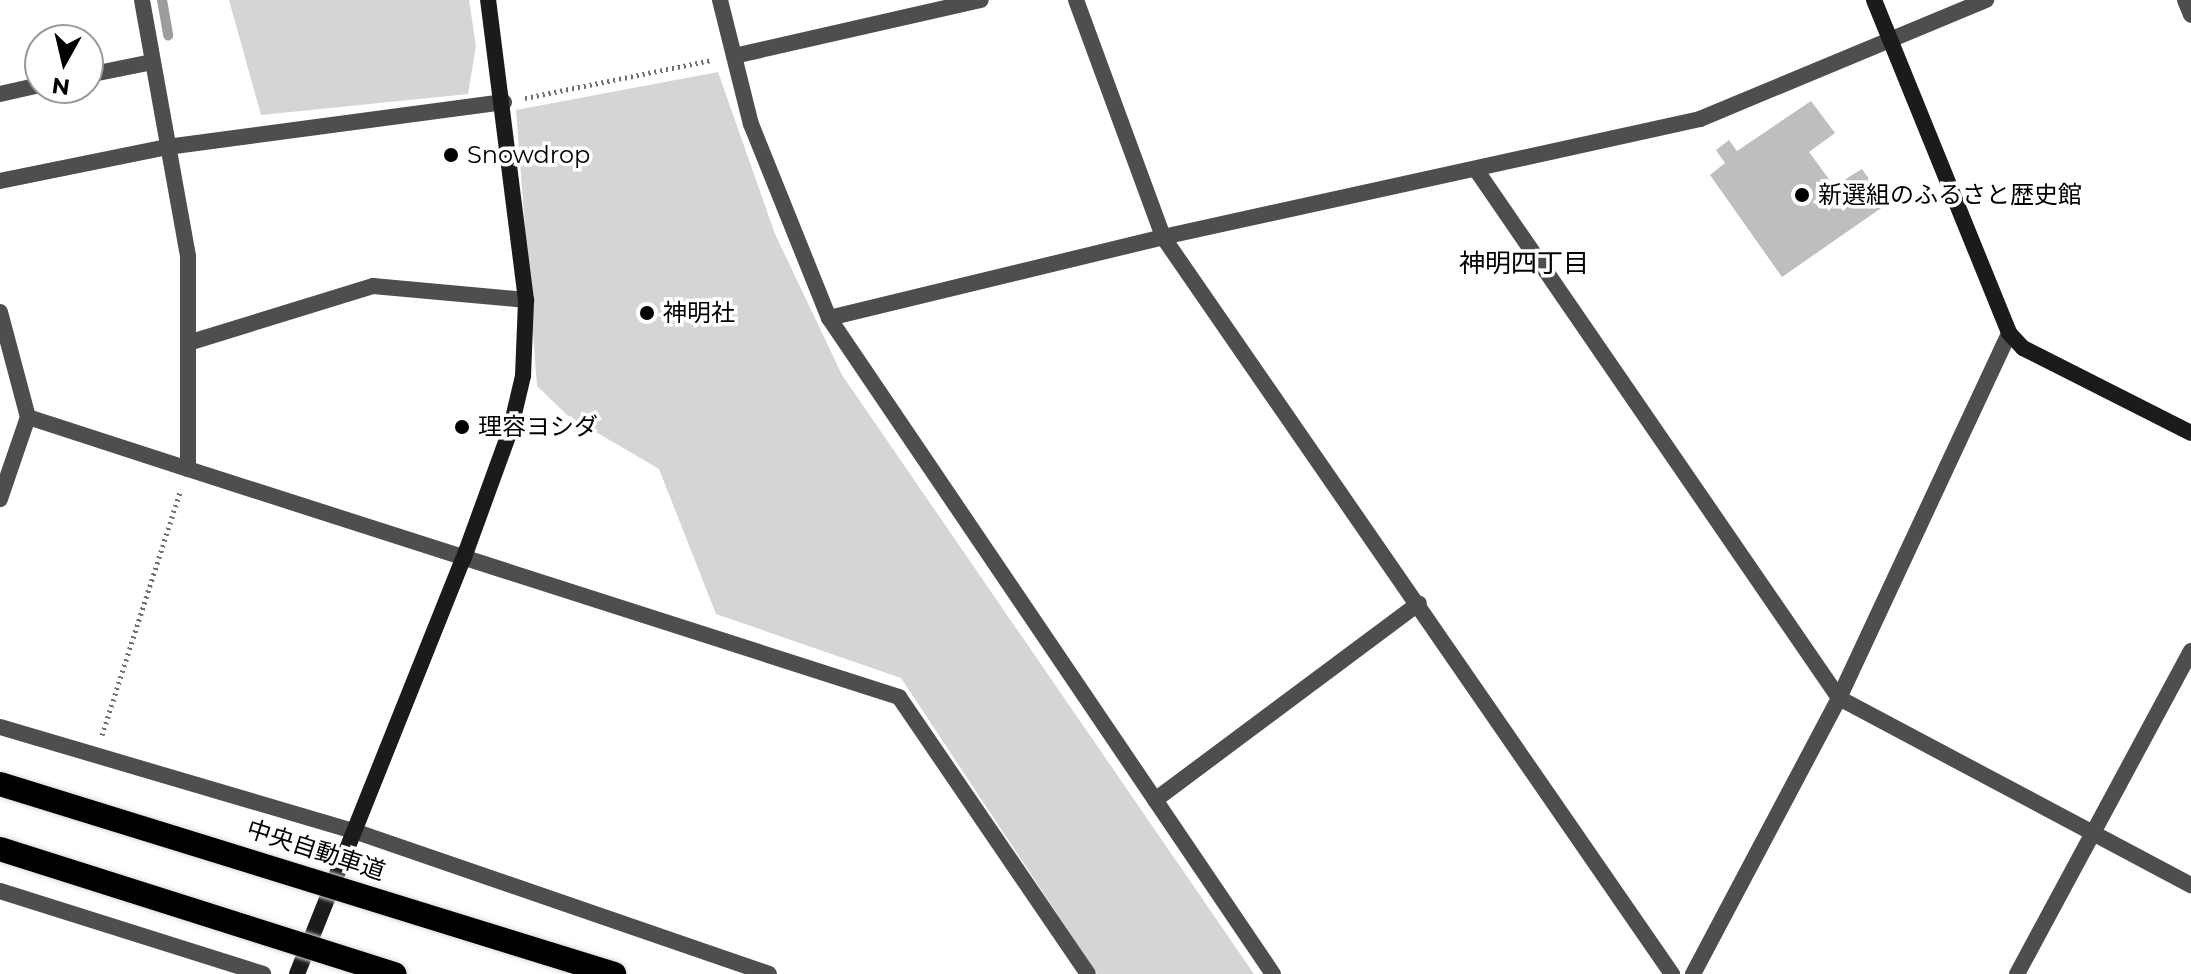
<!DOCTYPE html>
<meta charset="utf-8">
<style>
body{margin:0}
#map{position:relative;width:2191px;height:974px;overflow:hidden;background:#fff;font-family:Montserrat,"Noto Sans JP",sans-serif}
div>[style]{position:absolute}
.green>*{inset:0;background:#d5d5d5}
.stream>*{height:10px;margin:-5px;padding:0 5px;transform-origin:5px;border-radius:5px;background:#9c9c9c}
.building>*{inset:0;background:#bebebe}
.path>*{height:5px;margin-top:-2.5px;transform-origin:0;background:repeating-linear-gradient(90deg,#707070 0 2px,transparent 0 6px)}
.lane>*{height:16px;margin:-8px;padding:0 8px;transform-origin:8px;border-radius:8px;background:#4e4e4e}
.street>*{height:16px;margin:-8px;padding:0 8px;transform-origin:8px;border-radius:8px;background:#4e4e4e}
.secondary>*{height:16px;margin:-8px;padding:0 8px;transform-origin:8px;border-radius:8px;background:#1b1b1b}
.bridges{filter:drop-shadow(0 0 2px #dbdbdb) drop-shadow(0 0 2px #dbdbdb)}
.highway-bridge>*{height:24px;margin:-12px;padding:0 12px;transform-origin:12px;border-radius:12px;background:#000}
.dots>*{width:22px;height:22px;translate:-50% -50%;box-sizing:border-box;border:4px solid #fff;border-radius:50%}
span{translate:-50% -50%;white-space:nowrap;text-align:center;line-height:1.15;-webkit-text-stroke:7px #fff;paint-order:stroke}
.poi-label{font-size:24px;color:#000}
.left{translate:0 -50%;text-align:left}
.street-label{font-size:24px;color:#000}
.neighbourhood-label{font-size:26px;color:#000}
.north{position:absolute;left:24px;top:24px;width:80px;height:80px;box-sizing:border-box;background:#fff;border:2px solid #999;border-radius:50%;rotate:188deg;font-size:22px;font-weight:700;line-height:32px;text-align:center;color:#000}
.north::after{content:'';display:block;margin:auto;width:28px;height:36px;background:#000;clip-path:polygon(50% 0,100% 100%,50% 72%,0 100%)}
</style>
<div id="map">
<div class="green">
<i style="clip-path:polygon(229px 0,469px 0,476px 46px,468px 94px,261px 115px)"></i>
<i style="clip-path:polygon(718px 72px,775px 234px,842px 375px,1254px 974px,1097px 974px,901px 678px,716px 614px,659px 469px,567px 415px,537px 386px,516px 110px)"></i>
</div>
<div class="stream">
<i style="left:162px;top:0;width:36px;rotate:80deg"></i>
</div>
<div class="building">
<i style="clip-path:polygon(1811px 101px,1835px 133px,1809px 152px,1834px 186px,1862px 169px,1887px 204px,1782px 277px,1710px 175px,1725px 163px,1716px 150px,1729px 140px,1737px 151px)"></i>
</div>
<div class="path">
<i style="left:525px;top:98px;width:190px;rotate:-11.5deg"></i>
<i style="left:102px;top:735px;width:258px;rotate:-72.2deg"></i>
</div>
<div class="lane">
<i style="left:88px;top:75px;width:65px;rotate:-11.5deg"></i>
<i style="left:0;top:94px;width:41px;rotate:-12.7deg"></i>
</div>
<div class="street">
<i style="left:720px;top:0;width:128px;rotate:76deg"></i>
<i style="left:751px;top:124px;width:209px;rotate:68.1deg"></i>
<i style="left:829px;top:318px;width:792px;rotate:55.91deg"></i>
<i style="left:1076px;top:0;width:252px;rotate:69.8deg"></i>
<i style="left:1163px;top:237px;width:896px;rotate:55.37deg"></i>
<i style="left:2185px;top:0;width:16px;rotate:68deg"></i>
<i style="left:734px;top:56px;width:253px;rotate:-12.8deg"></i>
<i style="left:1477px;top:171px;width:639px;rotate:55.51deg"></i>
<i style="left:1839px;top:698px;width:399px;rotate:28deg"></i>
<i style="left:0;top:181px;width:170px;rotate:-11.5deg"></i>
<i style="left:167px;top:147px;width:340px;rotate:-7.6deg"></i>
<i style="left:0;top:312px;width:109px;rotate:75.1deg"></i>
<i style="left:28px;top:417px;width:87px;rotate:108.9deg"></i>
<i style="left:829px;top:318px;width:344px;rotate:-13.6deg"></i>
<i style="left:1163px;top:237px;width:550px;rotate:-12.39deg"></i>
<i style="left:1700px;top:119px;width:310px;rotate:-22.6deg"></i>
<i style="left:188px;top:343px;width:194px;rotate:-17.1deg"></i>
<i style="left:373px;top:286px;width:154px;rotate:5.2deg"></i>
<i style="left:28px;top:417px;width:168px;rotate:18deg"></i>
<i style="left:188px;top:469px;width:213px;rotate:-90deg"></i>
<i style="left:188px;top:256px;width:260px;rotate:-100.2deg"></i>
<i style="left:188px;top:469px;width:747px;rotate:17.78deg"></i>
<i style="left:899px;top:697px;width:335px;rotate:55.7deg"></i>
<i style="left:0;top:727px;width:366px;rotate:16.4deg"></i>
<i style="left:351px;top:830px;width:442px;rotate:19deg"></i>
<i style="left:1155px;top:800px;width:329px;rotate:-36.7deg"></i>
<i style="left:0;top:891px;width:276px;rotate:17.5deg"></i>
<i style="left:1693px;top:974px;width:312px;rotate:-62.1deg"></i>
<i style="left:1839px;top:698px;width:403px;rotate:-65deg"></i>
<i style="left:2017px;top:974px;width:367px;rotate:-61.7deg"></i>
</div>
<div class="secondary">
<i style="left:1874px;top:0;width:359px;rotate:67.9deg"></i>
<i style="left:2009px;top:333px;width:21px;rotate:47deg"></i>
<i style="left:2023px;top:348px;width:188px;rotate:26.8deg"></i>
<i style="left:297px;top:974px;width:446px;rotate:-68.2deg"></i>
<i style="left:463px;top:560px;width:137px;rotate:-70deg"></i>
<i style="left:510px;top:431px;width:57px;rotate:-76.7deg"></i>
<i style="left:523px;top:376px;width:76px;rotate:-87.7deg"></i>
<i style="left:526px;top:300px;width:302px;rotate:-97.2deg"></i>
</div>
<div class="bridges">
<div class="highway-bridge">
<i style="left:0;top:784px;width:643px;rotate:17.19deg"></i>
<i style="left:0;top:849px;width:414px;rotate:17.6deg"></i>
</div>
</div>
<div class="dots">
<i style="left:451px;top:155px;background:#000"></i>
<i style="left:1802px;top:195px;background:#000"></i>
<i style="left:647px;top:313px;background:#000"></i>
<i style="left:462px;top:427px;background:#000"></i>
</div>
<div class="poi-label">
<span class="left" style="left:467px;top:155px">Snowdrop</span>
<span class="left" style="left:1818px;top:195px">新選組のふるさと歴史館</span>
<span class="left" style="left:663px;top:313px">神明社</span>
<span class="left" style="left:478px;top:427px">理容ヨシダ</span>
</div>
<div class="street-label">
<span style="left:316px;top:850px;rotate:18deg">中央自動車道</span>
</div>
<div class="neighbourhood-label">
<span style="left:1524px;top:264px">神明四丁目</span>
</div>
<div class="north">N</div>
</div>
